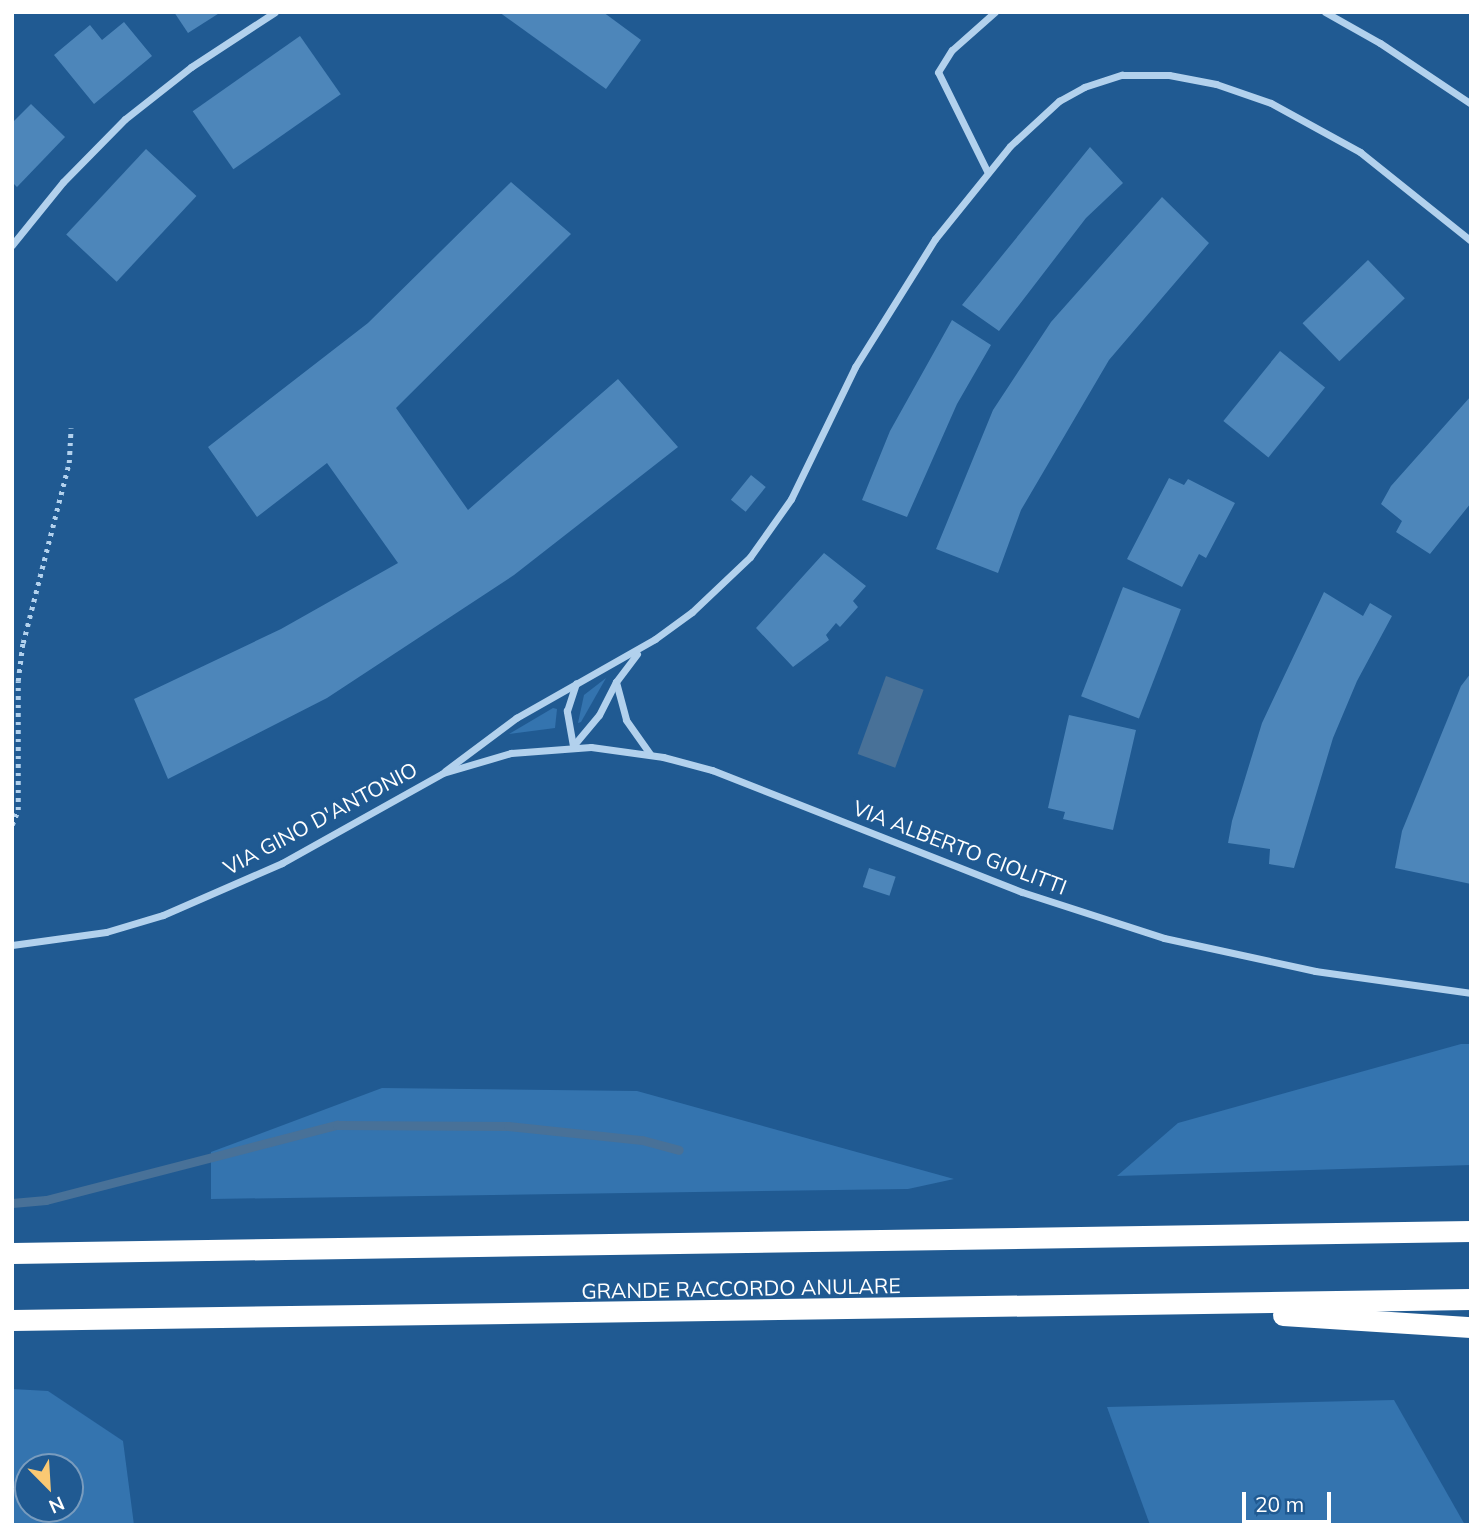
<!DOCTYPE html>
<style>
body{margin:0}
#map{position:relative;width:1483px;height:1537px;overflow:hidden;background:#205a92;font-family:Mulish,sans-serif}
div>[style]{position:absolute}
.green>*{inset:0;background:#3474af}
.water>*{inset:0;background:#487198;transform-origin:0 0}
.stream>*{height:9px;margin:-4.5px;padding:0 4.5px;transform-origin:4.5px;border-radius:4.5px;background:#487198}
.building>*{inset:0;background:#4d86ba;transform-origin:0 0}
.path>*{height:4.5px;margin-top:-2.25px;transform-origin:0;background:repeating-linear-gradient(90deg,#b2d1ed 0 3.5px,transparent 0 8.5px)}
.street>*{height:7px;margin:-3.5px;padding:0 3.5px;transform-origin:3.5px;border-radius:3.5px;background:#b2d1ed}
.highway>*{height:21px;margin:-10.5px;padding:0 10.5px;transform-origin:10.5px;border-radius:10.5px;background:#fff}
span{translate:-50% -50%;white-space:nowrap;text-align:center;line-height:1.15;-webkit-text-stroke:5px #205a92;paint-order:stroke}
.street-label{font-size:21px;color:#fff}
.frame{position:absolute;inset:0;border:14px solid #fff;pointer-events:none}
.north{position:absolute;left:14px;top:1453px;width:70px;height:70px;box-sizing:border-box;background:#205a92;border:2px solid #799cbe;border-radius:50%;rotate:156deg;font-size:19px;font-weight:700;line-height:28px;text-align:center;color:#fff}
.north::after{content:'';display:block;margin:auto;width:24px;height:32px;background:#fac973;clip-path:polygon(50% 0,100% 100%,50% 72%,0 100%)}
.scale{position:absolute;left:1242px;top:1492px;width:89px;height:32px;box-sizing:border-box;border:4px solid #fff;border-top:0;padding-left:9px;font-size:21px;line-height:24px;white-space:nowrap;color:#fff;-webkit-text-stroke:5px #205a92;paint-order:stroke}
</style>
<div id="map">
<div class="green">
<i style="clip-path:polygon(606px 678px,581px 722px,578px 723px,584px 695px)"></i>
<i style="clip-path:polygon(553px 708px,557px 709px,555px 728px,509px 734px)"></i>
<i style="clip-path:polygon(1461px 1044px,1471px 1044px,1471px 1165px,1117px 1176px,1178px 1123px)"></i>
<i style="clip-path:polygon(382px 1088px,637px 1091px,954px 1179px,908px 1189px,211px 1199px,211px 1152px)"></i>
<i style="clip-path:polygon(evenodd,12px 1389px,48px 1391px,123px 1441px,134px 1525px,12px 1525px,12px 1389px,70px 1467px,70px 1509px,28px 1509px,28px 1467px,70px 1467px)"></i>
<i style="clip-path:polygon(1394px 1400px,1465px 1525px,1150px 1525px,1107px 1407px)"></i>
</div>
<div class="water">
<i style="left:886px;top:676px;width:40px;height:83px;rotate:20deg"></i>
</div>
<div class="stream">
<i style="left:12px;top:1203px;width:34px;rotate:-5deg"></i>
<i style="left:46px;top:1200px;width:301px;rotate:-14.5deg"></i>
<i style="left:337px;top:1125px;width:171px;rotate:0.3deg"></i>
<i style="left:508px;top:1126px;width:135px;rotate:6deg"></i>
<i style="left:642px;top:1140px;width:38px;rotate:15deg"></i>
</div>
<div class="building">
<i style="clip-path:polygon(174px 12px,221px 12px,188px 33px)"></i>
<i style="clip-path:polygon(499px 12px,603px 12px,641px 40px,606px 89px)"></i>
<i style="clip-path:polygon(124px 22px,152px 56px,94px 104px,54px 55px,90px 25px,102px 40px)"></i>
<i style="left:300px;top:36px;width:71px;height:131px;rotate:55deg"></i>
<i style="clip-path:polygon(31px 104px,65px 137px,17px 187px,12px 182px,12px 123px)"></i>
<i style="clip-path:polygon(1090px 147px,1123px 183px,1086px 218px,999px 331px,962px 305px)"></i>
<i style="left:146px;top:149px;width:69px;height:117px;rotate:43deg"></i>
<i style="clip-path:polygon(511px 182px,571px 234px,396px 408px,468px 510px,618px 379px,678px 447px,514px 575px,327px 698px,168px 779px,134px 699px,281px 629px,398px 563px,327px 463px,257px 517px,208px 447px,368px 323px)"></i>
<i style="clip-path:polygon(1162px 197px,1209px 243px,1109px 360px,1021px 510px,998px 573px,936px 549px,993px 410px,1051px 322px)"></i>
<i style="left:1368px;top:260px;width:53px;height:91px;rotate:46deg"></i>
<i style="clip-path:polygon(952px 320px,991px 345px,957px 404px,907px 517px,862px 500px,890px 431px)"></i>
<i style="left:1280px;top:351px;width:58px;height:90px;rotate:39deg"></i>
<i style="clip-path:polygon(1471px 396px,1471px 503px,1430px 554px,1396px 532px,1402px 521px,1381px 504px,1391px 486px)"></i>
<i style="left:751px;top:475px;width:19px;height:32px;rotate:39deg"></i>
<i style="clip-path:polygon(1169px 478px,1184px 485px,1188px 479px,1235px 503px,1206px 558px,1199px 554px,1182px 587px,1127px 559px)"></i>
<i style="clip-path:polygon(824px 553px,866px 586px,853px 601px,858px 607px,840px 627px,836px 623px,826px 635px,829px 640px,793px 667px,756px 628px)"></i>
<i style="left:1123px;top:587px;width:62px;height:117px;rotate:21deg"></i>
<i style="clip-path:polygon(1324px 592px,1363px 616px,1370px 603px,1392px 616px,1357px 681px,1333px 738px,1294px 868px,1269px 864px,1270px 849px,1228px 843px,1232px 821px,1262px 723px)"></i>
<i style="clip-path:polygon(1471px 673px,1471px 884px,1395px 868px,1402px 831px,1461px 686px)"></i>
<i style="clip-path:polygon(1069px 715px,1136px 730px,1113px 830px,1063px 819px,1065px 812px,1048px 808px)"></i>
<i style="left:869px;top:868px;width:28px;height:20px;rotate:18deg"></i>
</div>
<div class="path">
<i style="left:12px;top:825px;width:16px;rotate:-68deg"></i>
<i style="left:18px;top:810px;width:129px;rotate:-90deg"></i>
<i style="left:18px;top:681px;width:38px;rotate:-83deg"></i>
<i style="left:23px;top:643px;width:186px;rotate:-75.7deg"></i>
<i style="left:69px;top:463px;width:35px;rotate:-87deg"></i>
</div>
<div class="street">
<i style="left:1325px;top:12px;width:63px;rotate:29.4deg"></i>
<i style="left:1380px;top:43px;width:110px;rotate:33.8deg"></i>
<i style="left:987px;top:171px;width:110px;rotate:-116.3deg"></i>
<i style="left:938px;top:72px;width:26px;rotate:-58deg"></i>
<i style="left:952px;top:50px;width:57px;rotate:-41.5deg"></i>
<i style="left:12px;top:245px;width:81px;rotate:-51deg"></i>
<i style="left:63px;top:182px;width:88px;rotate:-45.5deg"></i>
<i style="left:125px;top:119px;width:84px;rotate:-38.2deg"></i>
<i style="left:191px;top:67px;width:100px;rotate:-33.2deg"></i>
<i style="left:637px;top:654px;width:35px;rotate:127deg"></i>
<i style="left:616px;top:682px;width:39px;rotate:75deg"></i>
<i style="left:626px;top:720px;width:42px;rotate:54.8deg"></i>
<i style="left:573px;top:746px;width:40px;rotate:-50deg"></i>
<i style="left:599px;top:715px;width:37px;rotate:-63deg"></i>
<i style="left:573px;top:746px;width:36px;rotate:-100deg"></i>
<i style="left:567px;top:711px;width:29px;rotate:-72deg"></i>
<i style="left:445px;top:771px;width:89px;rotate:-36.7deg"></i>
<i style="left:516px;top:718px;width:160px;rotate:-29.6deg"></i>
<i style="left:655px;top:639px;width:46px;rotate:-36.1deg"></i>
<i style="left:692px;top:612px;width:80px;rotate:-43.5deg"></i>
<i style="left:750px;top:557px;width:71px;rotate:-54.7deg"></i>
<i style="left:791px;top:499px;width:147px;rotate:-64.1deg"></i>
<i style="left:855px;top:367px;width:151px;rotate:-58deg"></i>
<i style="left:935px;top:239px;width:119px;rotate:-51.1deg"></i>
<i style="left:1010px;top:146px;width:67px;rotate:-42.6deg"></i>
<i style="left:1059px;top:101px;width:29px;rotate:-29deg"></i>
<i style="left:1084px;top:87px;width:40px;rotate:-18deg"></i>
<i style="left:1122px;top:75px;width:47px"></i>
<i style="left:1169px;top:75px;width:48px;rotate:10.8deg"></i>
<i style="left:1216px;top:84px;width:58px;rotate:19.1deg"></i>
<i style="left:1271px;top:103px;width:102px;rotate:28.8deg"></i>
<i style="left:1360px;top:152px;width:142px;rotate:38.7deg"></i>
<i style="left:12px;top:945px;width:95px;rotate:-7.9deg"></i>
<i style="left:106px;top:932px;width:59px;rotate:-16.6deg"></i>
<i style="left:163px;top:915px;width:130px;rotate:-23.6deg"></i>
<i style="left:282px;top:863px;width:184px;rotate:-29.2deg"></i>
<i style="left:443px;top:773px;width:71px;rotate:-16.4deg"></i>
<i style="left:511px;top:753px;width:80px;rotate:-4.3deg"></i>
<i style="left:591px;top:747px;width:73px;rotate:7.9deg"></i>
<i style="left:663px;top:757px;width:51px;rotate:14.9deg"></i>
<i style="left:712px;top:770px;width:333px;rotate:21.5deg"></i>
<i style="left:1022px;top:892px;width:149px;rotate:17.9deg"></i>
<i style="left:1164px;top:938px;width:155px;rotate:12.3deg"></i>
<i style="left:1315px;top:971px;width:158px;rotate:8deg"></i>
</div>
<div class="highway">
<i style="left:12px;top:1253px;width:1459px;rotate:-0.86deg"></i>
<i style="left:1283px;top:1315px;width:188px;rotate:3.7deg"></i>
<i style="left:12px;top:1320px;width:1459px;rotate:-0.82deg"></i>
</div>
<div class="street-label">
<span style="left:320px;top:818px;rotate:-28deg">VIA GINO D'ANTONIO</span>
<span style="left:960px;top:847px;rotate:21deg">VIA ALBERTO GIOLITTI</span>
<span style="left:741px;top:1288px;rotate:-1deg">GRANDE RACCORDO ANULARE</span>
</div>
<div class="frame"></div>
<div class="north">N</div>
<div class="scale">20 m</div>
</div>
